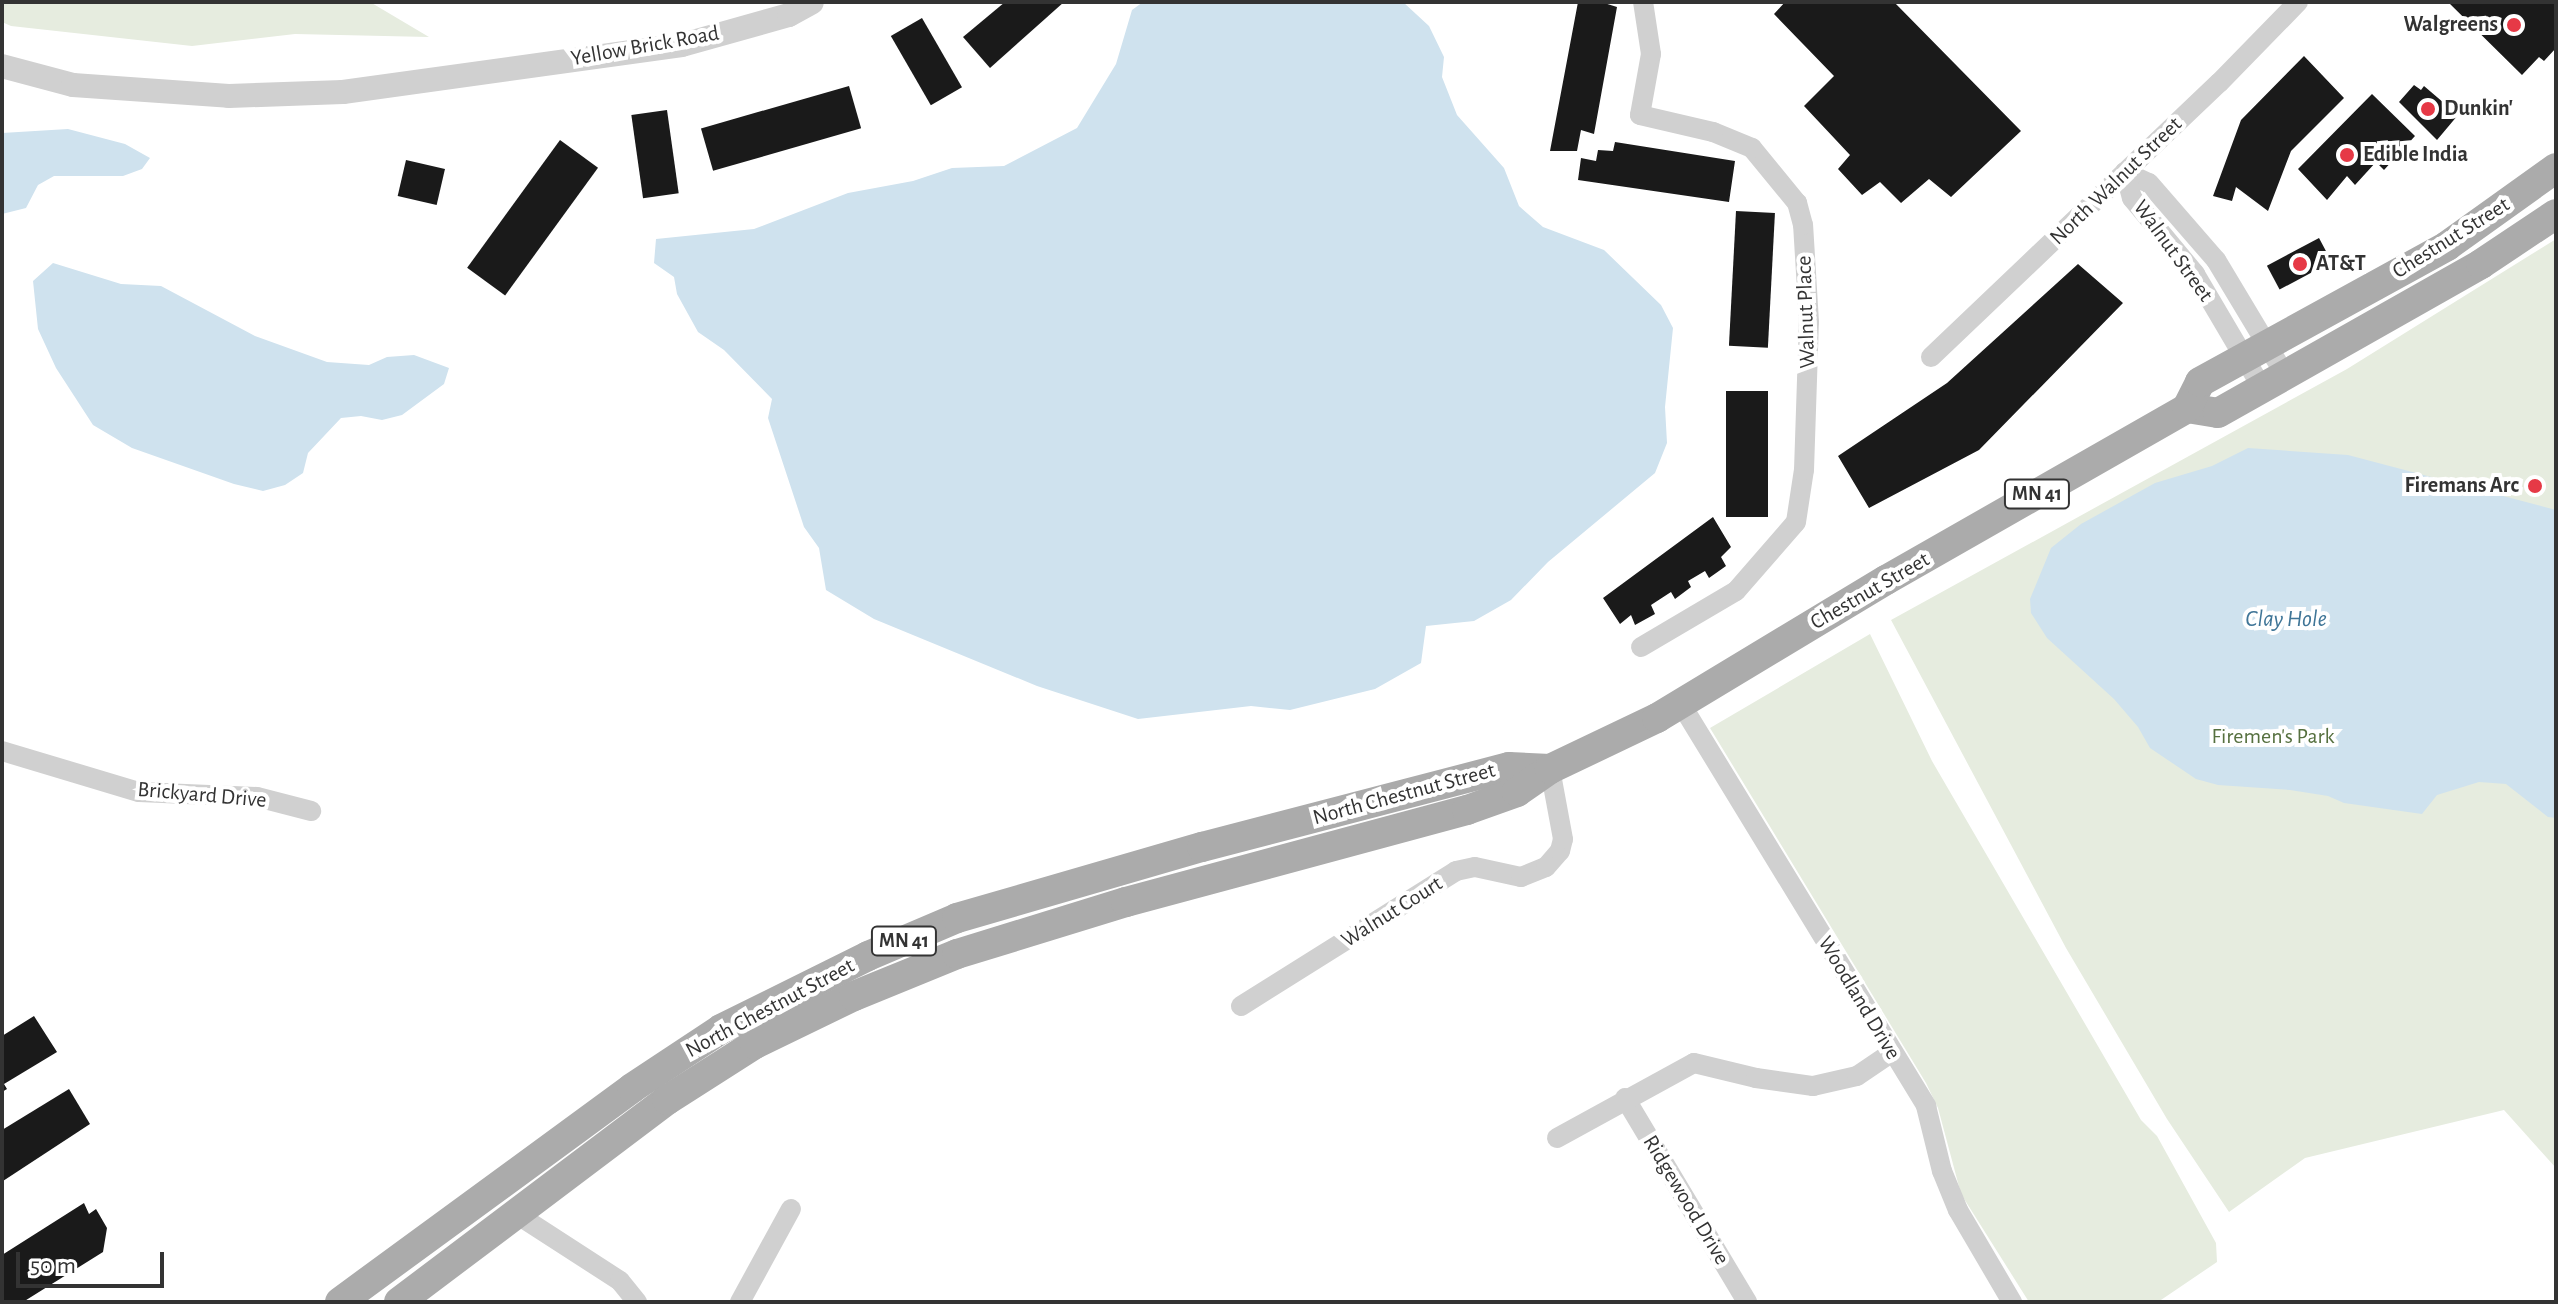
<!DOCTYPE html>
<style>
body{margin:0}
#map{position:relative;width:2558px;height:1304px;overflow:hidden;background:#fff;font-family:"Alegreya Sans",sans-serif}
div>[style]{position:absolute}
.green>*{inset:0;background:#e6ecdf}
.water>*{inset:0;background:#cfe2ee}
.building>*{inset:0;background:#1a1a1a;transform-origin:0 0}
.minor>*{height:20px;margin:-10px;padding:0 10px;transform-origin:10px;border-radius:10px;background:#d0d0d0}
.tertiary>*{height:24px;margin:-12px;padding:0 12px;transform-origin:12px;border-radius:12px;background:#d0d0d0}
.primary>*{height:30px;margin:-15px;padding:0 15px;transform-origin:15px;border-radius:15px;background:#ababab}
.dots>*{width:22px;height:22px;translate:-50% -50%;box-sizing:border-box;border:4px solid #fff;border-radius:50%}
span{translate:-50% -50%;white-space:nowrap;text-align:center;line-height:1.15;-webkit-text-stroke:8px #fff;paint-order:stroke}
.shield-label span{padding:2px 6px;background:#fff;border:2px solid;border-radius:6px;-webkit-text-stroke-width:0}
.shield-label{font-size:20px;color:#333;font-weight:700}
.poi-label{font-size:22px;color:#333;font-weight:700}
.right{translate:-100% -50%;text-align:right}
.left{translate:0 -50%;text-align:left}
.street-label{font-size:22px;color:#333}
.park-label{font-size:22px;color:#56703f}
.water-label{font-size:24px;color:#3f7597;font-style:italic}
.frame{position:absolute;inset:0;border:4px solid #333;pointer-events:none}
.scale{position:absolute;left:16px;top:1252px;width:148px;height:36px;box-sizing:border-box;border:4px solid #333;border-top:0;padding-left:10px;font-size:24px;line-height:28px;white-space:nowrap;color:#333;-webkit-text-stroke:6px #fff;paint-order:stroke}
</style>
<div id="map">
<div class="green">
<i style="clip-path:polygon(2px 2px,370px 2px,429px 37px,295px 34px,192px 46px,11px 26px,2px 22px)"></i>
<i style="clip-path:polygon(2556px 239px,2556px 1168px,2504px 1110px,2305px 1158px,2229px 1212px,2167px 1119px,2066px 948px,1891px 620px,2347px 369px)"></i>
<i style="clip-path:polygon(1870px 634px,1932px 761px,2141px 1120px,2157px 1136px,2216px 1243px,2217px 1262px,2158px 1302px,2029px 1302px,1961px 1194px,1938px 1108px,1926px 1083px,1710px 728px)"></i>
</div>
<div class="water">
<i style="clip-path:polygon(1143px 2px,1403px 2px,1429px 26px,1444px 57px,1442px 77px,1457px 115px,1504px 168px,1519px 206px,1543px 227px,1604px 250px,1661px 305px,1673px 328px,1665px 407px,1667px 443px,1655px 473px,1548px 562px,1511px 600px,1474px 621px,1426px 626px,1421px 663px,1375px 689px,1290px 710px,1251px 706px,1138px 719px,1037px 686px,874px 619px,826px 590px,819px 548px,804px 527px,768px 418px,772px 399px,724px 350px,698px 332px,677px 294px,674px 277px,654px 263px,656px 239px,754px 229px,848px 193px,913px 181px,952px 168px,1004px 166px,1077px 128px,1116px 64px,1132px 10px)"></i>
<i style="clip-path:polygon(68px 129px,125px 144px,150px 158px,142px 169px,123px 176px,54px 176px,38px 185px,26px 208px,2px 214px,2px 133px)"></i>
<i style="clip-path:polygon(53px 263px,121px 284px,161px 286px,255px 336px,327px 362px,369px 365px,387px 357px,414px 355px,449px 368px,444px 384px,402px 415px,382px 420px,361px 416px,341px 418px,308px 453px,303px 473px,285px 485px,263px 491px,234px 484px,132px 448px,93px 425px,56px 368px,38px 329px,33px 281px)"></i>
<i style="clip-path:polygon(2248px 448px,2348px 455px,2556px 510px,2556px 818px,2548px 817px,2506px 784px,2479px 782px,2437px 795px,2422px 814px,2344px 803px,2328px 796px,2290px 790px,2218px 785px,2196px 779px,2150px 748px,2138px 727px,2114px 699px,2047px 638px,2031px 613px,2030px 599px,2051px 548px,2081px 524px,2155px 483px,2212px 466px)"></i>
</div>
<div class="building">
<i style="clip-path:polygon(1005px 2px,1064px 2px,990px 68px,963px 37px)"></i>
<i style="clip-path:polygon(1578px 2px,1601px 2px,1617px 7px,1594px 134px,1581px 130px,1577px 151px,1550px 151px)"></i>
<i style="clip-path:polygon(1785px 2px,1894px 2px,2021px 131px,1951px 197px,1929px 179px,1901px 203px,1880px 182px,1862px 195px,1838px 169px,1850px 155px,1804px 106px,1834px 76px,1774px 14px)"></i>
<i style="clip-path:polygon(2448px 2px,2556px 2px,2556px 48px,2544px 61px,2539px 57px,2522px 75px)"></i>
<i style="left:922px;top:18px;width:80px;height:36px;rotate:60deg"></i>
<i style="clip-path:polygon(2304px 56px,2344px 98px,2291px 151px,2268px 211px,2236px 187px,2232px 201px,2213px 196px,2241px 120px)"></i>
<i style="clip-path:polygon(2414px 85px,2421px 90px,2424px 86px,2458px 115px,2437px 140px,2399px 102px)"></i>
<i style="left:849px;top:86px;width:44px;height:154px;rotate:74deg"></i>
<i style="clip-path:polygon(2372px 94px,2415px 136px,2384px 170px,2376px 162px,2355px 185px,2347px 176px,2327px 200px,2298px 169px)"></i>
<i style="left:667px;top:110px;width:84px;height:36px;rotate:82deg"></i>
<i style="left:560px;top:140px;width:47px;height:158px;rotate:36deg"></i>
<i style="clip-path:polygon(1615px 142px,1735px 161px,1729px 202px,1578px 180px,1581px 158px,1596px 161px,1598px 150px,1613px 151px)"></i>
<i style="left:406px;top:160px;width:40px;height:37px;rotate:13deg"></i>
<i style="left:1736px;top:211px;width:39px;height:135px;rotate:3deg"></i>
<i style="left:2319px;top:238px;width:27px;height:59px;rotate:62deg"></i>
<i style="clip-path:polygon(2078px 264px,2123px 303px,1979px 450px,1869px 508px,1838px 456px,1947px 383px)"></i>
<i style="left:1726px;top:391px;width:42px;height:126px"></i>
<i style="clip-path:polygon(1713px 517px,1731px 547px,1721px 557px,1726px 566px,1709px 578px,1705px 571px,1688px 581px,1691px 587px,1675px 599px,1671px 592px,1651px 605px,1655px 614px,1635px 625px,1631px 615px,1620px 624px,1603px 598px)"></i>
<i style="clip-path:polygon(34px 1016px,57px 1052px,4px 1084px,7px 1089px,2px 1092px,2px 1036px)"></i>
<i style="clip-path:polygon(69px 1089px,90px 1124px,3px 1181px,2px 1130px)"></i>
<i style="clip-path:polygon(84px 1203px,89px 1214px,96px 1209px,107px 1228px,103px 1252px,23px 1302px,2px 1302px,2px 1255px)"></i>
</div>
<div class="minor">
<i style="left:2125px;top:172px;width:26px;rotate:25deg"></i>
<i style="left:2149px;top:183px;width:102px;rotate:49deg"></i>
<i style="left:2216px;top:260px;width:132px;rotate:59deg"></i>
<i style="left:2125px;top:172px;width:27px;rotate:75deg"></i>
<i style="left:2132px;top:198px;width:99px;rotate:50.3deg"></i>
<i style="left:2195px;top:274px;width:130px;rotate:59.5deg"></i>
<i style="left:1931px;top:357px;width:398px;rotate:-43.6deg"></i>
<i style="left:2219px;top:83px;width:113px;rotate:-45.7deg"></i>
<i style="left:1641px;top:647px;width:110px;rotate:-30.5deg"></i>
<i style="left:1736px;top:591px;width:91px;rotate:-49deg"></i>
<i style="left:1796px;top:522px;width:53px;rotate:-81.3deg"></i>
<i style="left:1804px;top:470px;width:148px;rotate:-88.1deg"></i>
<i style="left:1809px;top:322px;width:97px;rotate:-93.5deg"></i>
<i style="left:1803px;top:225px;width:23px;rotate:-105deg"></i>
<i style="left:1797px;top:203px;width:71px;rotate:-129.3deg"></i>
<i style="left:1752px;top:148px;width:42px;rotate:-157.7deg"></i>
<i style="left:1713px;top:132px;width:75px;rotate:-166.9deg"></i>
<i style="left:1640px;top:115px;width:62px;rotate:-79.8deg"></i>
<i style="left:1651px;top:54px;width:53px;rotate:-98.7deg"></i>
<i style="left:1681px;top:704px;width:471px;rotate:58.6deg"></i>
<i style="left:1926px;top:1106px;width:67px;rotate:76.2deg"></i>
<i style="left:1942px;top:1171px;width:42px;rotate:67.7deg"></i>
<i style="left:1958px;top:1210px;width:107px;rotate:59.6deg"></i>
<i style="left:2px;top:751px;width:143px;rotate:16.7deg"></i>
<i style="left:139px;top:792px;width:118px;rotate:2.4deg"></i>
<i style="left:257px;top:797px;width:56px;rotate:14.5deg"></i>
<i style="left:1241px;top:1006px;width:254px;rotate:-32.1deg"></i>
<i style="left:1456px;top:871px;width:19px;rotate:-12deg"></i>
<i style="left:1475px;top:867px;width:47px;rotate:12.3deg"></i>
<i style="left:1521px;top:877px;width:27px;rotate:-22deg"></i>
<i style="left:1546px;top:867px;width:21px;rotate:-49deg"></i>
<i style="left:1560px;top:851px;width:12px;rotate:-76deg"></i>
<i style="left:1563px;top:839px;width:71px;rotate:-100.5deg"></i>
<i style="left:1625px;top:1098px;width:238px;rotate:59.1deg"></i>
<i style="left:1557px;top:1138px;width:156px;rotate:-28.7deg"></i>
<i style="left:1694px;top:1063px;width:64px;rotate:13.6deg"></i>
<i style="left:1756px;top:1078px;width:58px;rotate:8deg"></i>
<i style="left:1813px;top:1086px;width:45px;rotate:-12.8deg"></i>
<i style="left:1857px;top:1076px;width:41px;rotate:-34.1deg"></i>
<i style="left:515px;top:1213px;width:125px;rotate:32.9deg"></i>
<i style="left:620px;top:1281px;width:27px;rotate:51deg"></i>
<i style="left:740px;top:1302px;width:106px;rotate:-61.3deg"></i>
</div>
<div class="tertiary">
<i style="left:2px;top:66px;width:73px;rotate:15deg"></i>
<i style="left:73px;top:85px;width:156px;rotate:4deg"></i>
<i style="left:229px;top:96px;width:114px;rotate:-2deg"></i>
<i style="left:343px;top:92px;width:342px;rotate:-7.9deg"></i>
<i style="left:682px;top:45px;width:111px;rotate:-15.7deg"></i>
<i style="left:789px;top:15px;width:26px;rotate:-29deg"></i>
</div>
<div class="primary">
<i style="left:2187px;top:408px;width:31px;rotate:9deg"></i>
<i style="left:2218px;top:413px;width:302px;rotate:-29.5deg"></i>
<i style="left:2481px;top:264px;width:90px;rotate:-33.7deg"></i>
<i style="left:340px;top:1302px;width:362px;rotate:-36.2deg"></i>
<i style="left:632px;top:1088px;width:107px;rotate:-33.5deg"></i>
<i style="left:721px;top:1029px;width:164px;rotate:-26.4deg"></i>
<i style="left:868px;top:956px;width:97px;rotate:-23.1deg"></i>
<i style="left:957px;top:918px;width:255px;rotate:-16.2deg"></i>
<i style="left:1202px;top:847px;width:317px;rotate:-14.6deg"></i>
<i style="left:1509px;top:767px;width:41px;rotate:2.8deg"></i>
<i style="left:399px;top:1302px;width:336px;rotate:-37deg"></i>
<i style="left:667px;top:1100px;width:104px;rotate:-32.5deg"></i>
<i style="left:755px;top:1044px;width:110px;rotate:-25.9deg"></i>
<i style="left:854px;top:996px;width:111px;rotate:-22.2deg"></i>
<i style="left:957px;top:954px;width:177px;rotate:-17.1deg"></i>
<i style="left:1126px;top:902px;width:353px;rotate:-15.1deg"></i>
<i style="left:1467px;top:810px;width:53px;rotate:-19.8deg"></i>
<i style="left:1517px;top:792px;width:40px;rotate:-34.9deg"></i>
<i style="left:1550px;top:769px;width:119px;rotate:-25.5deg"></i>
<i style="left:1657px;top:718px;width:267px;rotate:-31.1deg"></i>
<i style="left:1886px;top:580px;width:347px;rotate:-29.7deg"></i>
<i style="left:2187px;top:408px;width:29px;rotate:-63deg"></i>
<i style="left:2200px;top:382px;width:282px;rotate:-28.8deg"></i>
<i style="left:2447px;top:246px;width:134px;rotate:-35.6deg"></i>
</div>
<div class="dots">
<i style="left:2514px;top:25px;background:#e63946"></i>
<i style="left:2428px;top:109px;background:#e63946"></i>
<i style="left:2347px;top:155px;background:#e63946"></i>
<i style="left:2300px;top:264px;background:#e63946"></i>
<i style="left:2535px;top:486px;background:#e63946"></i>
</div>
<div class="shield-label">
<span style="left:2037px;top:494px">MN 41</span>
<span style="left:904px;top:941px">MN 41</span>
</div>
<div class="poi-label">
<span class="right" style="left:2498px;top:25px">Walgreens</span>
<span class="left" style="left:2444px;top:109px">Dunkin'</span>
<span class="left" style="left:2363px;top:155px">Edible India</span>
<span class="left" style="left:2316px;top:264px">AT&amp;T</span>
<span class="right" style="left:2519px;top:486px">Firemans Arc</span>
</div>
<div class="street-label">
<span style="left:645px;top:46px;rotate:-10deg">Yellow Brick Road</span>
<span style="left:2116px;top:181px;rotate:-44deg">North Walnut Street</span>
<span style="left:2451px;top:238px;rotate:-32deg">Chestnut Street</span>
<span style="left:2173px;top:251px;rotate:54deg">Walnut Street</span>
<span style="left:1806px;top:312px;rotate:-92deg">Walnut Place</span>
<span style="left:1870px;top:591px;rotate:-30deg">Chestnut Street</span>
<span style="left:1404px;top:794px;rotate:-15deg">North Chestnut Street</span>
<span style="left:202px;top:795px;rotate:5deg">Brickyard Drive</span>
<span style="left:1392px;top:912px;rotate:-32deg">Walnut Court</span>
<span style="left:1859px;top:998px;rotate:59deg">Woodland Drive</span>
<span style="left:770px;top:1008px;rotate:-28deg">North Chestnut Street</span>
<span style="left:1686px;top:1200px;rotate:59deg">Ridgewood Drive</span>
</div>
<div class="park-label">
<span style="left:2273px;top:737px">Firemen's Park</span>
</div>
<div class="water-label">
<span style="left:2286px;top:620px">Clay Hole</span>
</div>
<div class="frame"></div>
<div class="scale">50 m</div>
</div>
